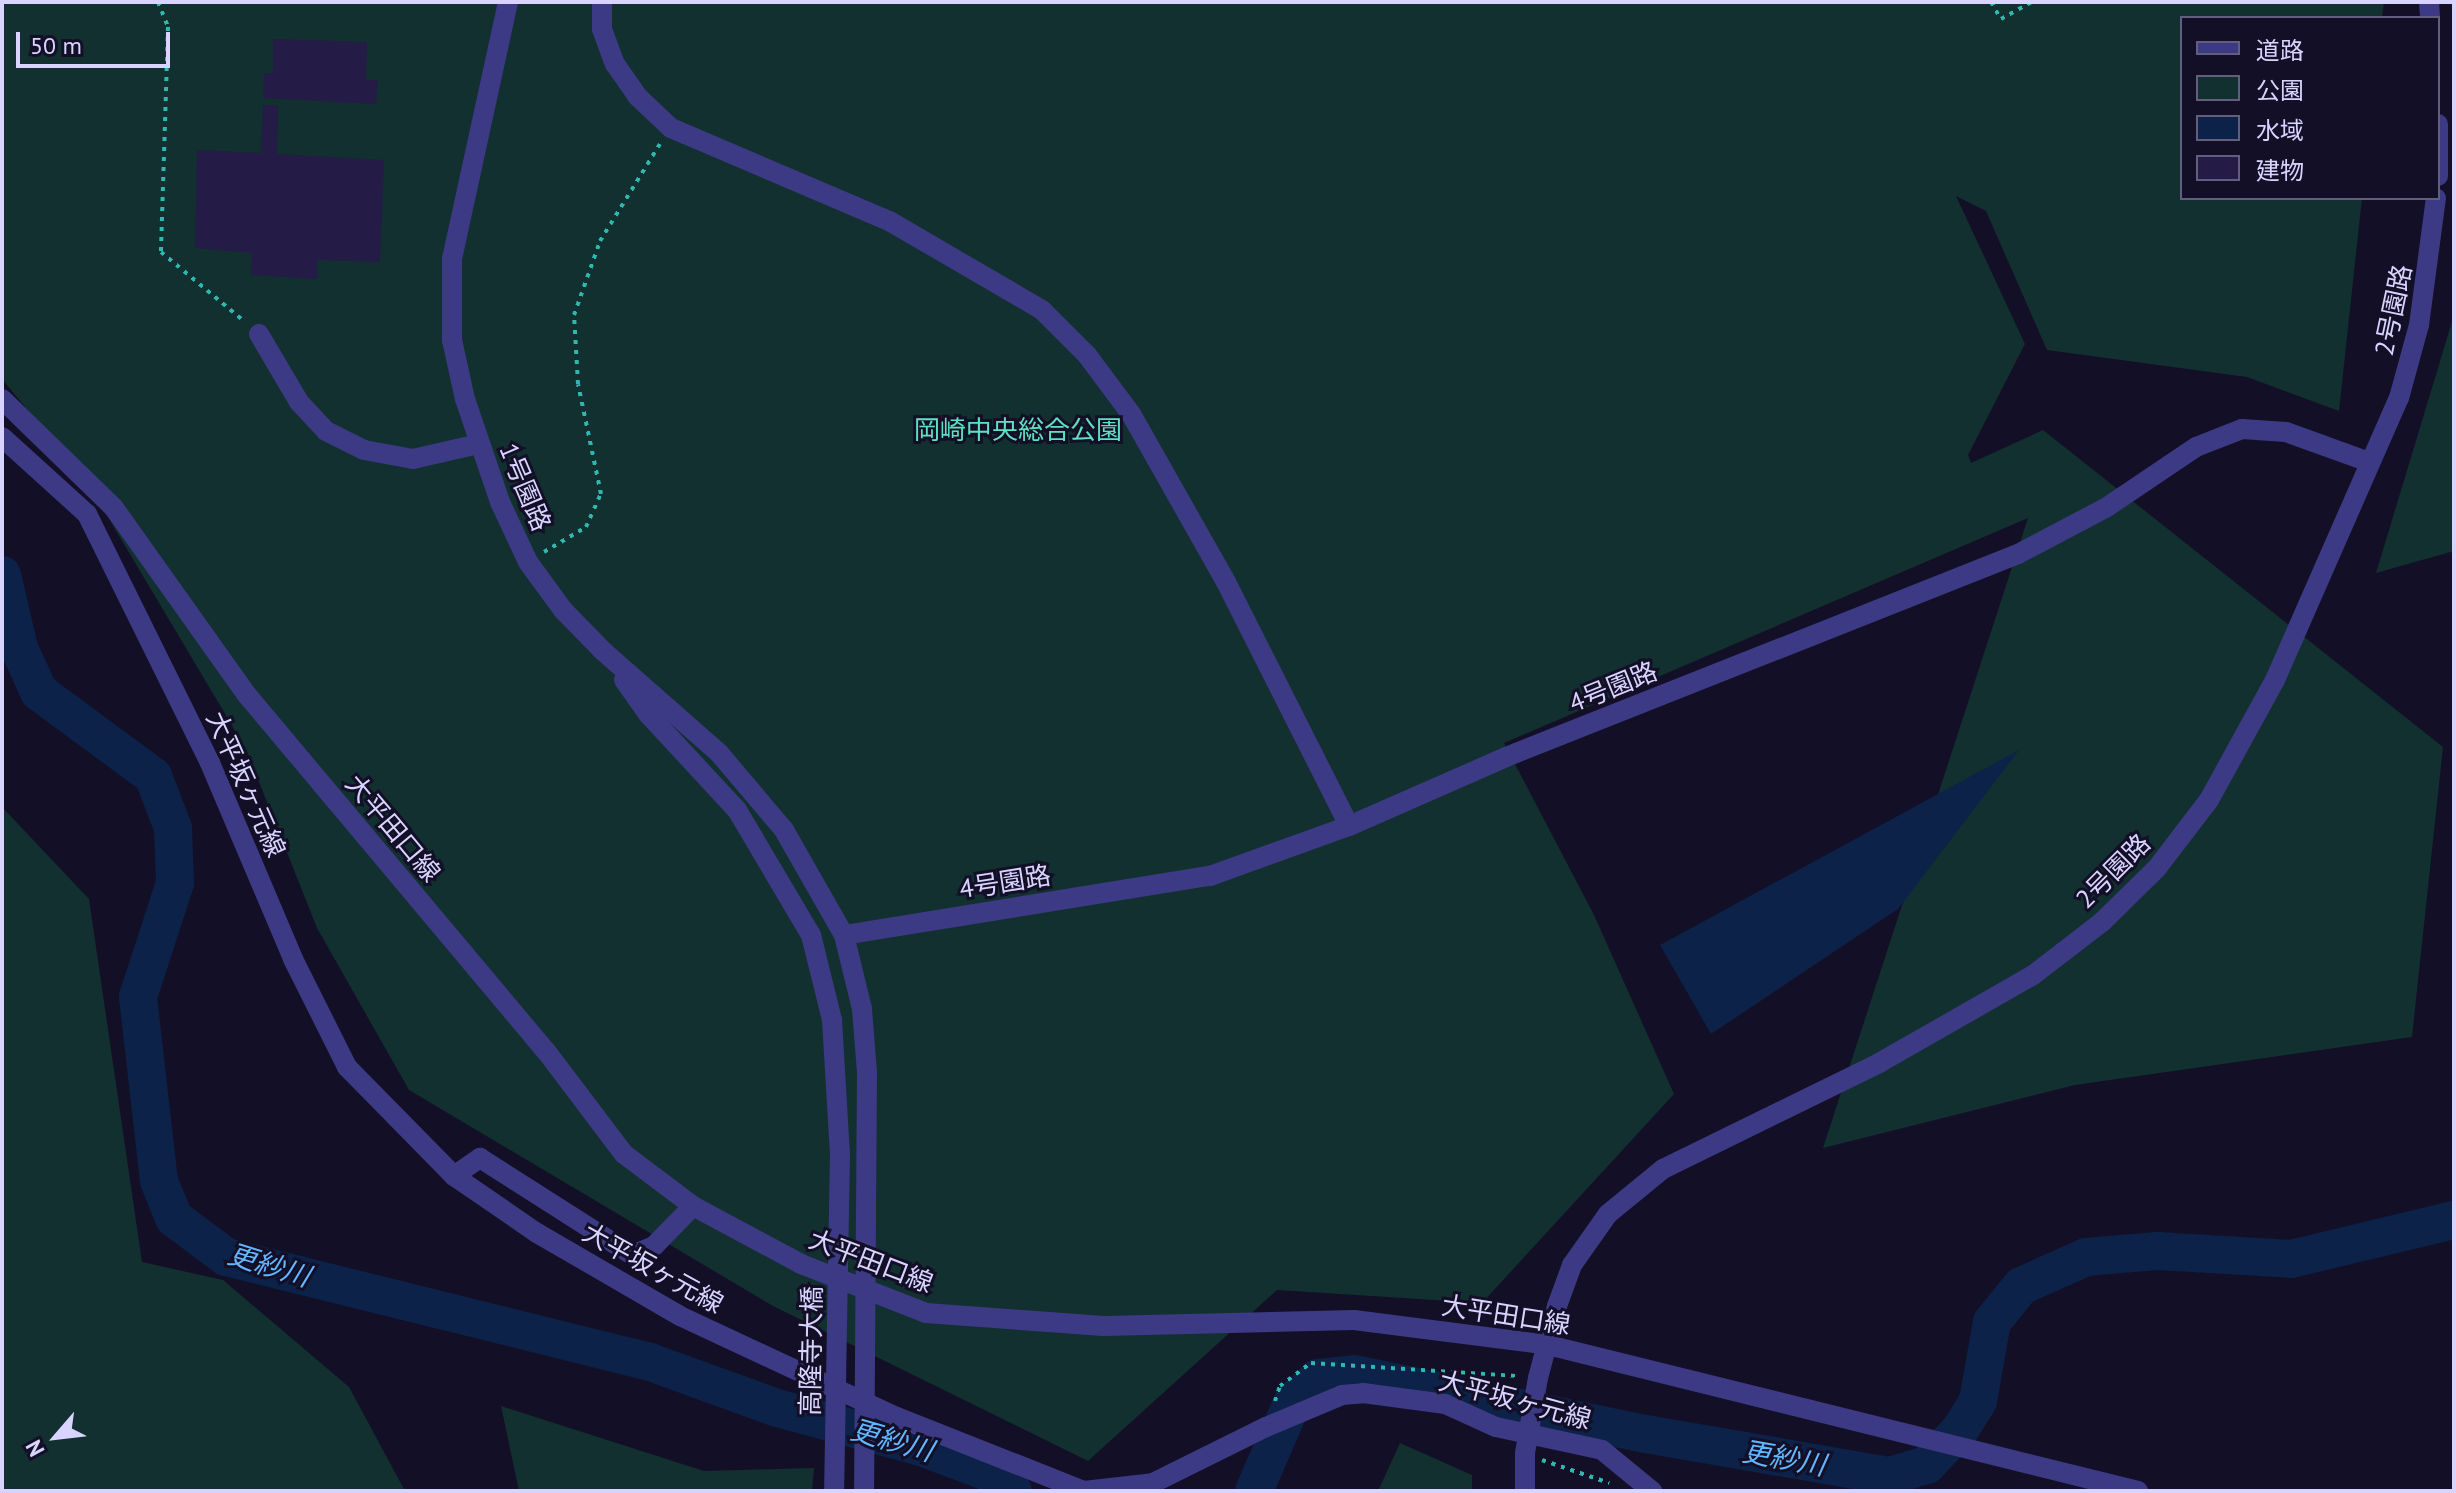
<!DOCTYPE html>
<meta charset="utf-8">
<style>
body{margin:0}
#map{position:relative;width:2456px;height:1493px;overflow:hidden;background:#130f26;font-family:"PT Sans","Noto Sans JP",sans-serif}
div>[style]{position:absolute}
.green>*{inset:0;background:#12302f}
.water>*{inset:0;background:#0c2248}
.river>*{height:38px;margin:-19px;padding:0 19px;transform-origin:19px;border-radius:19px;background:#0c2248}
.building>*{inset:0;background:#241b47}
.path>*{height:4px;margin-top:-2px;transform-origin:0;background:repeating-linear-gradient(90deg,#2fb8b0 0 4px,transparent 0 10px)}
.minor>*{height:20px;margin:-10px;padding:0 10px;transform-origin:10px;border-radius:10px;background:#3d3a85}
span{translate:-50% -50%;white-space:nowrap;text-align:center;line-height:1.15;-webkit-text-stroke:6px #130f26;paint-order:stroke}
.street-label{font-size:26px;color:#d9d4ff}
.park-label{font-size:26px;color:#5fe0c0}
.water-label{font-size:28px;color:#62b6ff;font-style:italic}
.frame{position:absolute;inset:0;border:4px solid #d9d4ff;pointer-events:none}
.legend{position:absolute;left:2180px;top:16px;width:260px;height:184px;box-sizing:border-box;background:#130f26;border:2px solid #625e7d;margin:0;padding:10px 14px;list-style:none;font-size:24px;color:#d9d4ff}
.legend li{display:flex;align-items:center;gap:16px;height:40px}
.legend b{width:40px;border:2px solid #625e7d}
.north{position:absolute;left:16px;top:1397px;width:80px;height:80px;-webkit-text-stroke:6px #130f26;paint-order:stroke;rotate:242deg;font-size:22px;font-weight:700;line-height:32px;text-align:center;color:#d9d4ff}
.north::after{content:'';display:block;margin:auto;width:28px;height:36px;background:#d9d4ff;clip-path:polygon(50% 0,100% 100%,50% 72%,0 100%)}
.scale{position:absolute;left:16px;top:32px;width:154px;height:36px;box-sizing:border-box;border:4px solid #d9d4ff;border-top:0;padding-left:10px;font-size:24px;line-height:28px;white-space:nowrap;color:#d9d4ff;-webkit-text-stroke:6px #130f26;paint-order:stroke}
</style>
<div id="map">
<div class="green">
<i style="clip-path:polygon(2px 2px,2384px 2px,2382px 18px,2182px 18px,2182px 198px,2362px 198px,2339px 411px,2247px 377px,2047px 350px,1986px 211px,1956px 196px,2025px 344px,1968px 455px,1971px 463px,2043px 430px,2443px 747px,2412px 1037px,2075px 1085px,1823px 1148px,2028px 518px,1504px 743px,1594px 915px,1674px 1094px,1482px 1303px,1277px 1290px,1088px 1461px,773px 1306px,409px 1090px,317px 928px,246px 749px,87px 482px,2px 379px)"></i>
<i style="clip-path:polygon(2454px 315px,2454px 551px,2376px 573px)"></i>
<i style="clip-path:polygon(2px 807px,89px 899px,142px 1262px,223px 1280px,349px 1387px,405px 1491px,2px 1491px)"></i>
<i style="clip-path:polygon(501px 1406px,704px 1471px,814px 1468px,812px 1491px,519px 1491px)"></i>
<i style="clip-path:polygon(1400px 1443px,1472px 1475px,1472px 1491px,1378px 1491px)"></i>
</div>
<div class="water">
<i style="clip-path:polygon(2019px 750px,1898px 909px,1711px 1034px,1660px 945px)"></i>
</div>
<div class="river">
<i style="left:2px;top:575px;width:75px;rotate:76.9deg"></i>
<i style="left:19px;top:648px;width:48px;rotate:65.6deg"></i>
<i style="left:39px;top:692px;width:142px;rotate:36.4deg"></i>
<i style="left:153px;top:776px;width:56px;rotate:69deg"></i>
<i style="left:173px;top:828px;width:55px;rotate:87.9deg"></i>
<i style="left:175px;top:883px;width:120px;rotate:108deg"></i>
<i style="left:138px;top:997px;width:185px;rotate:83.5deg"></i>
<i style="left:159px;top:1181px;width:40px;rotate:68deg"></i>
<i style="left:174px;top:1218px;width:65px;rotate:36.9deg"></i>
<i style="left:226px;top:1257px;width:437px;rotate:13.9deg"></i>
<i style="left:650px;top:1362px;width:135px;rotate:19.9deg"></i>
<i style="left:777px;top:1408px;width:146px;rotate:15.1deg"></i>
<i style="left:918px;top:1446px;width:75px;rotate:20.4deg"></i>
<i style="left:988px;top:1472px;width:31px;rotate:37deg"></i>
<i style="left:1254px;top:1491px;width:98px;rotate:-66.6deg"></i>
<i style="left:1293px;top:1401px;width:34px;rotate:-43deg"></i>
<i style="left:1318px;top:1378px;width:37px;rotate:-6deg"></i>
<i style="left:1355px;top:1374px;width:297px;rotate:11.7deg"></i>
<i style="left:1646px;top:1434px;width:248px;rotate:9.8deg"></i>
<i style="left:1890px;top:1476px;width:39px;rotate:-17deg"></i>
<i style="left:1927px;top:1465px;width:48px;rotate:-46.7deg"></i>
<i style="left:1960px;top:1430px;width:34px;rotate:-58deg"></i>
<i style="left:1978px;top:1401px;width:80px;rotate:-80deg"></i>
<i style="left:1992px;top:1322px;width:46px;rotate:-51.1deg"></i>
<i style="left:2021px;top:1286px;width:71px;rotate:-24deg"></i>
<i style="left:2086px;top:1257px;width:72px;rotate:-4.8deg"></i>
<i style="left:2158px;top:1251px;width:133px;rotate:3.4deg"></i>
<i style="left:2291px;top:1259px;width:168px;rotate:-13.5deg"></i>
</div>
<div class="building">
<i style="clip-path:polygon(273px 39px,367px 42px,366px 80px,378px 80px,376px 104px,263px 98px,264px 73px,273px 73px)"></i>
<i style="clip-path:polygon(263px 105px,278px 106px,277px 154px,384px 160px,380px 262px,317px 260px,317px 279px,251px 275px,252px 253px,195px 248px,197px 150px,261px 153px)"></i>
</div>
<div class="path">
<i style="left:158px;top:2px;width:27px;rotate:68deg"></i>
<i style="left:168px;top:27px;width:225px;rotate:91.8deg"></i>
<i style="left:161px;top:252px;width:109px;rotate:39.8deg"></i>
<i style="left:1991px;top:2px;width:20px;rotate:60deg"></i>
<i style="left:2001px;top:19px;width:35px;rotate:-29deg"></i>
<i style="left:544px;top:552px;width:49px;rotate:-30.8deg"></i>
<i style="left:586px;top:527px;width:36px;rotate:-66deg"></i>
<i style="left:601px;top:494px;width:112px;rotate:-101.8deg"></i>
<i style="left:578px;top:384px;width:69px;rotate:-93.3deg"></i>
<i style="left:574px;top:315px;width:78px;rotate:-70.6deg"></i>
<i style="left:600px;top:241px;width:114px;rotate:-58.3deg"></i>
<i style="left:1275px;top:1401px;width:16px;rotate:-72deg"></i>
<i style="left:1280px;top:1386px;width:39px;rotate:-37deg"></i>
<i style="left:1311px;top:1363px;width:209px;rotate:3.6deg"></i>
<i style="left:1542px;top:1460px;width:71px;rotate:18.9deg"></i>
</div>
<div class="minor">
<i style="left:508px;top:2px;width:262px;rotate:102.3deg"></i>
<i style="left:452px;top:258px;width:82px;rotate:90deg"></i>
<i style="left:452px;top:340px;width:60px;rotate:77.6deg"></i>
<i style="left:465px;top:399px;width:109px;rotate:71.2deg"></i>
<i style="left:500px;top:502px;width:66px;rotate:65deg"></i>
<i style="left:528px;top:562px;width:59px;rotate:53.9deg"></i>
<i style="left:563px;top:610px;width:57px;rotate:45.7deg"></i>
<i style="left:603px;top:651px;width:154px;rotate:41.3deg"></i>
<i style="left:719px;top:753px;width:101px;rotate:49.8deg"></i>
<i style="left:784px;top:830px;width:121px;rotate:60.3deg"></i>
<i style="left:844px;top:935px;width:76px;rotate:76.3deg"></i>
<i style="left:862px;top:1009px;width:63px;rotate:85.5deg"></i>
<i style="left:867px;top:1072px;width:419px;rotate:90.4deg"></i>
<i style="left:602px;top:2px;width:27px;rotate:90deg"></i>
<i style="left:602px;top:29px;width:37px;rotate:70deg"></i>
<i style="left:615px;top:64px;width:39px;rotate:55deg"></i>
<i style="left:637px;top:96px;width:47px;rotate:43.3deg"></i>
<i style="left:671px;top:128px;width:239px;rotate:23.1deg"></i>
<i style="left:891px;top:222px;width:175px;rotate:30.2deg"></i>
<i style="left:1042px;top:310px;width:64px;rotate:45deg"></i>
<i style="left:1087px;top:355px;width:74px;rotate:53.3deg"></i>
<i style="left:1131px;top:414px;width:193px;rotate:60.5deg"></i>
<i style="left:1226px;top:582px;width:273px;rotate:63.2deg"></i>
<i style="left:2429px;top:2px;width:16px;rotate:86deg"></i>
<i style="left:2438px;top:124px;width:52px;rotate:90deg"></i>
<i style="left:259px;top:334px;width:79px;rotate:59.5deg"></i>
<i style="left:299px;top:402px;width:40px;rotate:47deg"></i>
<i style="left:326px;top:431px;width:42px;rotate:26.6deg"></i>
<i style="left:364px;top:450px;width:50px;rotate:10.4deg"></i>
<i style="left:413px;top:459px;width:67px;rotate:-13deg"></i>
<i style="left:2px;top:399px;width:156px;rotate:44.2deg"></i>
<i style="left:114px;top:508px;width:229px;rotate:54.6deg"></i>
<i style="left:247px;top:695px;width:465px;rotate:50deg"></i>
<i style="left:546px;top:1051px;width:129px;rotate:52.9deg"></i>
<i style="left:624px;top:1154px;width:86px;rotate:37deg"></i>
<i style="left:693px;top:1206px;width:123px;rotate:28.2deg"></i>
<i style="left:801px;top:1264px;width:134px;rotate:21.4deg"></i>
<i style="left:926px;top:1313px;width:178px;rotate:4.2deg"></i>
<i style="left:1104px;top:1326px;width:250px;rotate:-1.4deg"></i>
<i style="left:1354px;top:1320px;width:196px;rotate:7.3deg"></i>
<i style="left:1548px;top:1345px;width:608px;rotate:13.9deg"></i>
<i style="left:2px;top:437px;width:115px;rotate:42.2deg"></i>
<i style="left:87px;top:514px;width:278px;rotate:63.7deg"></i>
<i style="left:210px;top:763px;width:213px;rotate:67deg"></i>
<i style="left:293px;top:959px;width:121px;rotate:63.4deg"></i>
<i style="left:347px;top:1067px;width:153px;rotate:45.5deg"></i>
<i style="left:454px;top:1176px;width:101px;rotate:34.5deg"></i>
<i style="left:537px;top:1233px;width:165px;rotate:30.1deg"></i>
<i style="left:680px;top:1316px;width:239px;rotate:25deg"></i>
<i style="left:897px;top:1417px;width:201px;rotate:21.6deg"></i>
<i style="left:1084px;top:1491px;width:69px;rotate:-6.6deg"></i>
<i style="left:1153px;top:1483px;width:126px;rotate:-26.4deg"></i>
<i style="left:1266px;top:1427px;width:82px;rotate:-22.8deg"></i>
<i style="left:1342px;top:1395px;width:21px;rotate:-5deg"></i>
<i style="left:1363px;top:1393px;width:83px;rotate:7.6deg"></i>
<i style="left:1445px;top:1404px;width:56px;rotate:24.3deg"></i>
<i style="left:1496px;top:1427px;width:108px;rotate:12.2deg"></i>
<i style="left:1602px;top:1450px;width:65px;rotate:39.4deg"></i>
<i style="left:624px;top:680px;width:42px;rotate:54.8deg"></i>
<i style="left:648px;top:714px;width:131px;rotate:47.2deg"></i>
<i style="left:737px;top:810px;width:145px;rotate:59.4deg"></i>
<i style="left:811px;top:935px;width:88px;rotate:76.1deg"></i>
<i style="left:832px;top:1020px;width:133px;rotate:86.6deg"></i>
<i style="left:840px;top:1153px;width:338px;rotate:91deg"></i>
<i style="left:844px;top:935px;width:371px;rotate:-9.2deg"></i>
<i style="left:1210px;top:876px;width:148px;rotate:-19.8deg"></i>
<i style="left:1349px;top:826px;width:171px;rotate:-23.7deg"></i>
<i style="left:1506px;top:757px;width:551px;rotate:-21.63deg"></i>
<i style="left:2018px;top:554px;width:101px;rotate:-27.8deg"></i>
<i style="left:2107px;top:507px;width:107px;rotate:-34deg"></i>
<i style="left:2196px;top:447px;width:49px;rotate:-21.4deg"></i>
<i style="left:2242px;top:429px;width:44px;rotate:3.9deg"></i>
<i style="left:2286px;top:432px;width:88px;rotate:19.9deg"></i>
<i style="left:454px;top:1176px;width:32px;rotate:-35deg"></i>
<i style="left:480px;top:1158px;width:180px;rotate:32.5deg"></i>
<i style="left:632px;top:1255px;width:24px;rotate:-22deg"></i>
<i style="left:654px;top:1246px;width:56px;rotate:-45.7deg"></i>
<i style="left:1525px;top:1491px;width:38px;rotate:-90deg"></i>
<i style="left:1525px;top:1453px;width:76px;rotate:-80.2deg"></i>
<i style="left:1538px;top:1378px;width:74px;rotate:-75.2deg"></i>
<i style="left:1557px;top:1306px;width:44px;rotate:-69.9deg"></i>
<i style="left:1572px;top:1265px;width:62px;rotate:-54.8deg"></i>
<i style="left:1608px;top:1214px;width:71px;rotate:-39.3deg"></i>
<i style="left:1663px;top:1169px;width:241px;rotate:-26.1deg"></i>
<i style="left:1879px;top:1063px;width:177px;rotate:-29.7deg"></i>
<i style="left:2033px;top:975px;width:87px;rotate:-37.5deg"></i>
<i style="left:2102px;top:922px;width:77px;rotate:-44.5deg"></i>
<i style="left:2157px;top:868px;width:86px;rotate:-52.6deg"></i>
<i style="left:2209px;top:800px;width:137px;rotate:-61.2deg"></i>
<i style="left:2275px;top:680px;width:308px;rotate:-66.3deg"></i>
<i style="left:2399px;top:398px;width:76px;rotate:-74.7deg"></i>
<i style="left:2419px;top:325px;width:128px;rotate:-82.4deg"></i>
</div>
<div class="street-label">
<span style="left:2393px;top:310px;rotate:-78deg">2号園路</span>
<span style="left:525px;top:487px;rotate:67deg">1号園路</span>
<span style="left:1613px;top:687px;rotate:-22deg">4号園路</span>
<span style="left:246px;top:784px;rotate:66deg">大平坂ヶ元線</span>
<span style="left:393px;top:828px;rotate:50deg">大平田口線</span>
<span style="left:2113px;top:871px;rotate:-45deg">2号園路</span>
<span style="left:1005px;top:882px;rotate:-9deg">4号園路</span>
<span style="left:871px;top:1261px;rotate:21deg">大平田口線</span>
<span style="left:653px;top:1268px;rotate:29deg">大平坂ヶ元線</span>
<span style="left:1506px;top:1315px;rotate:9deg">大平田口線</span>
<span style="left:811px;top:1351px;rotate:-89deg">高隆寺大橋</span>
<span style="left:1515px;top:1400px;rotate:15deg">大平坂ヶ元線</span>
</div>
<div class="park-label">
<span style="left:1018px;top:430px">岡崎中央総合公園</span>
</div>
<div class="water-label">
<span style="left:269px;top:1265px;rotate:17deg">更紗川</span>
<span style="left:892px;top:1440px;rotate:16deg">更紗川</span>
<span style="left:1784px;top:1458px;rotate:10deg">更紗川</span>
</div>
<div class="frame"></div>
<ul class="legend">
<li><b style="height:10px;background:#3d3a85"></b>道路</li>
<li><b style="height:22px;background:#12302f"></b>公園</li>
<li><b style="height:22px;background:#0c2248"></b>水域</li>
<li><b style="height:22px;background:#241b47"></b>建物</li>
</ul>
<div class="north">N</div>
<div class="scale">50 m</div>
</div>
